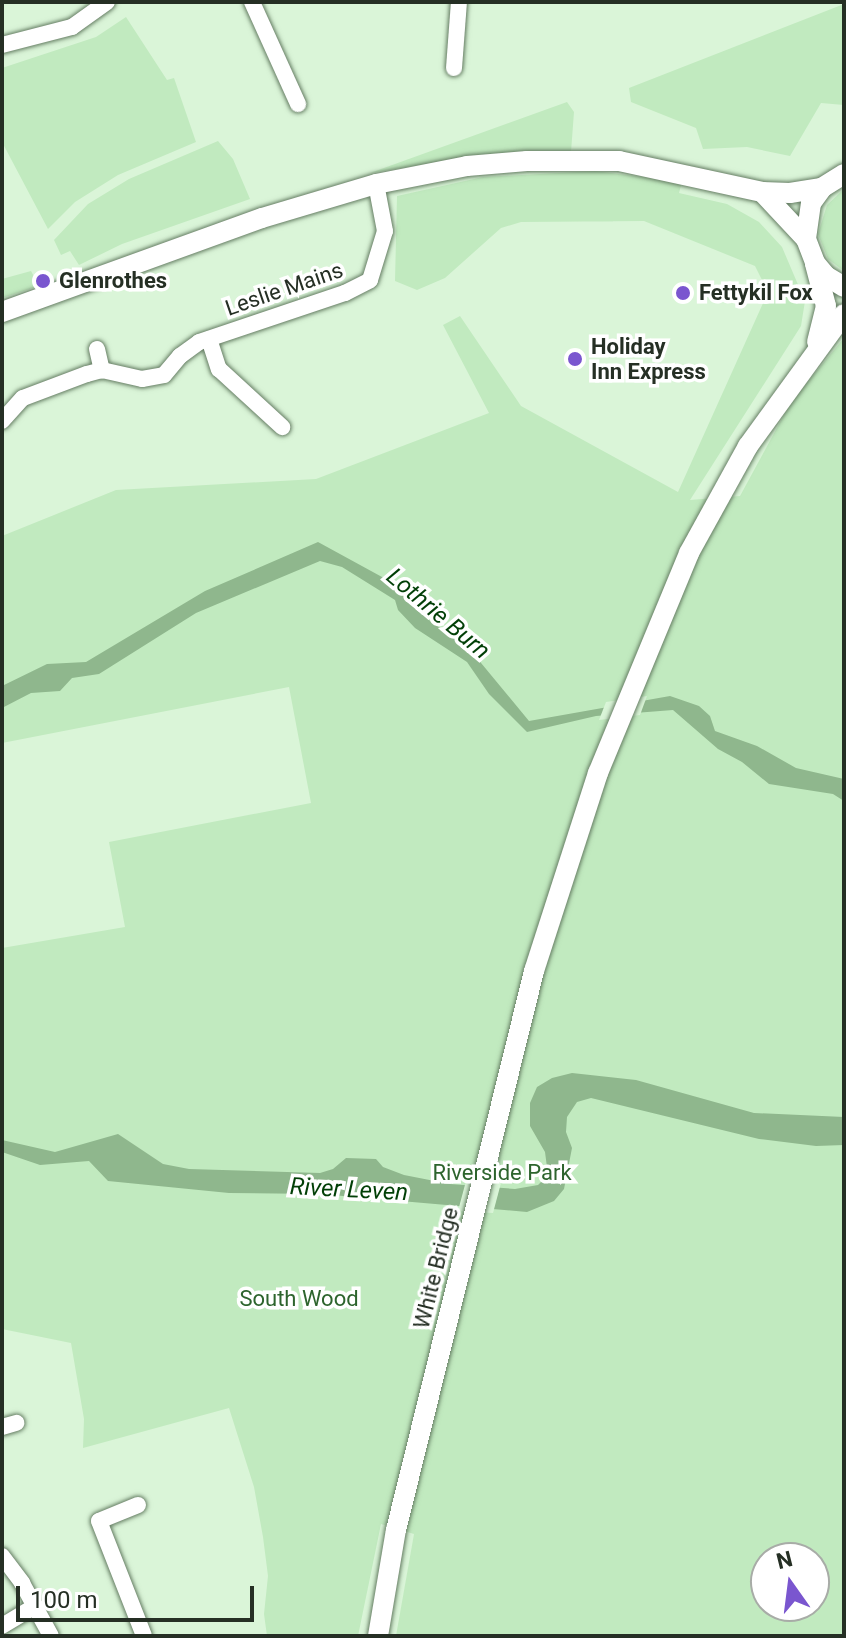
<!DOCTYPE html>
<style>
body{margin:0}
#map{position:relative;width:846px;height:1638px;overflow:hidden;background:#daf5d8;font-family:Roboto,sans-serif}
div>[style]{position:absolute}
.green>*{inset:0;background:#c1eabf}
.water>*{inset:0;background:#8fb78d}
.pier>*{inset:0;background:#daf5d8}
.roads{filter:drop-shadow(0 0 2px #657d63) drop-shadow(0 0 2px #657d63)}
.minor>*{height:16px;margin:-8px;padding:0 8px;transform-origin:8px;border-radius:8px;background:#fff}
.major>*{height:20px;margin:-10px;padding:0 10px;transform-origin:10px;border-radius:10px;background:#fff}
.dots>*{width:22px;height:22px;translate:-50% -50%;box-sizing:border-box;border:4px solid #fff;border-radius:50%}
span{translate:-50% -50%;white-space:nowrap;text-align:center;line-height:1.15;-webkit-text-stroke:7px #fff;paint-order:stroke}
.poi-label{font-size:22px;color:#252f24;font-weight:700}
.left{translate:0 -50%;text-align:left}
.street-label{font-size:22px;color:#252f24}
.park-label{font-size:22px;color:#2d642d}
.water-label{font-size:24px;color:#013f06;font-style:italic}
.frame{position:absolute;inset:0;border:4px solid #252f24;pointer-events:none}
.north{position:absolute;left:750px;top:1542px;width:80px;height:80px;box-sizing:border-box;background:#fff;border:2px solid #a8aca7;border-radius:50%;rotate:346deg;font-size:22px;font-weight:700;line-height:32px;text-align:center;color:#252f24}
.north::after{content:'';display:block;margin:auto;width:28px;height:36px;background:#7a56cf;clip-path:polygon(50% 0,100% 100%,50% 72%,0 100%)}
.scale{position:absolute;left:16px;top:1586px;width:238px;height:36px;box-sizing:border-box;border:4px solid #252f24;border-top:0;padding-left:10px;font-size:24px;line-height:28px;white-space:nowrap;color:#252f24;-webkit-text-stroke:6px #fff;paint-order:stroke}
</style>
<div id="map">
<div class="green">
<i style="clip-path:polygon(844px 4px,844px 105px,821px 103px,790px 156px,747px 147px,703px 149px,696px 128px,631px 102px,629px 88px)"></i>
<i style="clip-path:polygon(126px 17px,167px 80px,174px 78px,196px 142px,118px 175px,75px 202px,48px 229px,2px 142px,2px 68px,96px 37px)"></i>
<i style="clip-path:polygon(567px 102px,574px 112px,571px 152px,459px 159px,370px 173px)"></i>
<i style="clip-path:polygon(218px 141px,233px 159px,250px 199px,122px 244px,79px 265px,70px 251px,61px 255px,54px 240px,88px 204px,129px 179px)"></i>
<i style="clip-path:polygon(evenodd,595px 171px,682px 182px,679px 193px,727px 204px,759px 222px,782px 247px,805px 301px,801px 326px,690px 500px,740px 496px,791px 402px,844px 338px,844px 1636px,396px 1636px,414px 1534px,381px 1524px,358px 1636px,267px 1636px,264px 1614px,268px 1576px,263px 1537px,254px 1487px,229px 1408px,83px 1448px,84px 1419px,71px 1343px,2px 1329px,2px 948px,125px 927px,109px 842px,311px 803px,289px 687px,2px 743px,2px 536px,116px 490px,316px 479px,489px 413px,443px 325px,460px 316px,521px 406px,678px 492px,768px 292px,755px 266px,644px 221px,521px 222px,501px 228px,445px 278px,417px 290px,395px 281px,397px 196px,483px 177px,595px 171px,766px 1558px,814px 1558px,814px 1606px,766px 1606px,766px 1558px)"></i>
<i style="clip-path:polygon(844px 189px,844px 271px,828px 259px,818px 234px,827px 205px)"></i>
<i style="clip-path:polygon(31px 271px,39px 286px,2px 298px,2px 279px)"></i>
</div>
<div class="water">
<i style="clip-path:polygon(318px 542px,393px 583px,430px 621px,467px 646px,529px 721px,670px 696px,699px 706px,710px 716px,715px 731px,757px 746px,796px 768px,844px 779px,844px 801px,833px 794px,769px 784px,742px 762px,718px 749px,673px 710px,596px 716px,527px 732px,489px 694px,467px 662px,415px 628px,398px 610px,395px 600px,342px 567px,320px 561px,196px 613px,99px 674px,72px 678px,60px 691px,31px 693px,2px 708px,2px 686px,47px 664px,86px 662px,205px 591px)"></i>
<i style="clip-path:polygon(572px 1073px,636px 1080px,754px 1113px,844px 1117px,844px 1145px,816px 1146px,759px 1139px,591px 1098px,577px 1102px,567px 1117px,566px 1132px,572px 1148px,564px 1189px,554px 1201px,527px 1212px,320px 1194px,229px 1193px,108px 1181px,89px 1161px,40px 1165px,2px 1152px,2px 1140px,55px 1152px,118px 1134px,163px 1164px,189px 1169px,320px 1173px,333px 1169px,346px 1158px,376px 1159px,383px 1167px,404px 1175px,450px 1184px,515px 1189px,538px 1185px,548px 1175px,545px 1152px,530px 1126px,530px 1103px,537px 1087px,552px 1078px)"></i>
</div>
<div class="pier">
<i style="clip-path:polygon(647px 696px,640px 715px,599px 720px,606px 702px)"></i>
<i style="clip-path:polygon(466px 1181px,501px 1183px,493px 1213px,458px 1211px)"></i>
</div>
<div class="roads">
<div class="minor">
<i style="left:252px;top:2px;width:112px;rotate:65.7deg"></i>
<i style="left:2px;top:45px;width:72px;rotate:-14.4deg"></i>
<i style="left:72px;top:27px;width:43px;rotate:-35.5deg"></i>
<i style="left:454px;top:68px;width:66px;rotate:-85.7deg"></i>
<i style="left:209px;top:339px;width:32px;rotate:72deg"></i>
<i style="left:219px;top:369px;width:86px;rotate:42.6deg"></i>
<i style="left:97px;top:349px;width:22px;rotate:77deg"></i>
<i style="left:2px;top:421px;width:31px;rotate:-48deg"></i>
<i style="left:23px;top:398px;width:68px;rotate:-20.6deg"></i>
<i style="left:87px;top:374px;width:16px;rotate:-15deg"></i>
<i style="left:102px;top:370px;width:41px;rotate:12.7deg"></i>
<i style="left:142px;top:379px;width:22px;rotate:-10deg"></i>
<i style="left:164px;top:375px;width:25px;rotate:-50deg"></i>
<i style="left:180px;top:356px;width:24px;rotate:-36deg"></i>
<i style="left:199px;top:342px;width:154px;rotate:-18.6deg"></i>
<i style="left:345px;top:293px;width:28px;rotate:-27deg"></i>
<i style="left:370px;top:280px;width:51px;rotate:-73deg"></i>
<i style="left:385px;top:231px;width:48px;rotate:-100.8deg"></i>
<i style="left:2px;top:1427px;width:15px;rotate:-16deg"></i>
<i style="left:138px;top:1505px;width:42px;rotate:157.7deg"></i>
<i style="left:99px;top:1521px;width:123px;rotate:68.6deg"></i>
<i style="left:2px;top:1556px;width:34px;rotate:53deg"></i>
<i style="left:22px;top:1583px;width:60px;rotate:61.3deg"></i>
<i style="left:2px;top:1626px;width:39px;rotate:-31deg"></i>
</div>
<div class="major">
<i style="left:844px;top:174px;width:26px;rotate:148deg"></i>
<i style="left:822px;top:188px;width:19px;rotate:126deg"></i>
<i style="left:811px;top:203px;width:36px;rotate:98deg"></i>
<i style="left:806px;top:239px;width:26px;rotate:69deg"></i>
<i style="left:815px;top:263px;width:17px;rotate:50deg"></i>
<i style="left:826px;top:276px;width:21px;rotate:31deg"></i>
<i style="left:762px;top:192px;width:64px;rotate:46.9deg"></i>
<i style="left:815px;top:264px;width:43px;rotate:75.3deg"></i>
<i style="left:826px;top:306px;width:37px;rotate:104deg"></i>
<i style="left:2px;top:312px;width:276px;rotate:-19.9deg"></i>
<i style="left:262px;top:218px;width:119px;rotate:-16.6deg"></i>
<i style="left:376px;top:184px;width:93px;rotate:-11.2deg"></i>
<i style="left:467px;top:166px;width:60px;rotate:-4.8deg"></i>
<i style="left:527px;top:161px;width:92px"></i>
<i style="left:619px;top:161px;width:146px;rotate:12.2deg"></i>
<i style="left:762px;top:192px;width:28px;rotate:2deg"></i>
<i style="left:790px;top:193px;width:32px;rotate:-9deg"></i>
<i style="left:378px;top:1636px;width:108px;rotate:-80.4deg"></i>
<i style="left:396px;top:1530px;width:576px;rotate:-76.13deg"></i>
<i style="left:534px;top:971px;width:208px;rotate:-72.1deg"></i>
<i style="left:598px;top:773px;width:238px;rotate:-67.5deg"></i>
<i style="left:689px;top:553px;width:122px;rotate:-61.1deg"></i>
<i style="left:748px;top:446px;width:163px;rotate:-54deg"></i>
</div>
</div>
<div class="dots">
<i style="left:43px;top:281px;background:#7a56cf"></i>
<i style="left:683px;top:293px;background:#7a56cf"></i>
<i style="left:575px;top:359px;background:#7a56cf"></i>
</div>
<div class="poi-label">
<span class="left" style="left:59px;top:281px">Glenrothes</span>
<span class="left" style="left:699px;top:293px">Fettykil Fox</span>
<span class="left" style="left:591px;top:359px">Holiday<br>Inn Express</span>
</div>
<div class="street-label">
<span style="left:284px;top:289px;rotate:-19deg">Leslie Mains</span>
<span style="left:436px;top:1268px;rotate:-76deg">White Bridge</span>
</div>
<div class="park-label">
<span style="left:502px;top:1173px">Riverside Park</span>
<span style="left:299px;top:1299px">South Wood</span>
</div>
<div class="water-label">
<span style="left:438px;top:614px;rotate:40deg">Lothrie Burn</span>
<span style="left:349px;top:1190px;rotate:3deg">River Leven</span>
</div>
<div class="frame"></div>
<div class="north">N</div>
<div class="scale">100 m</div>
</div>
